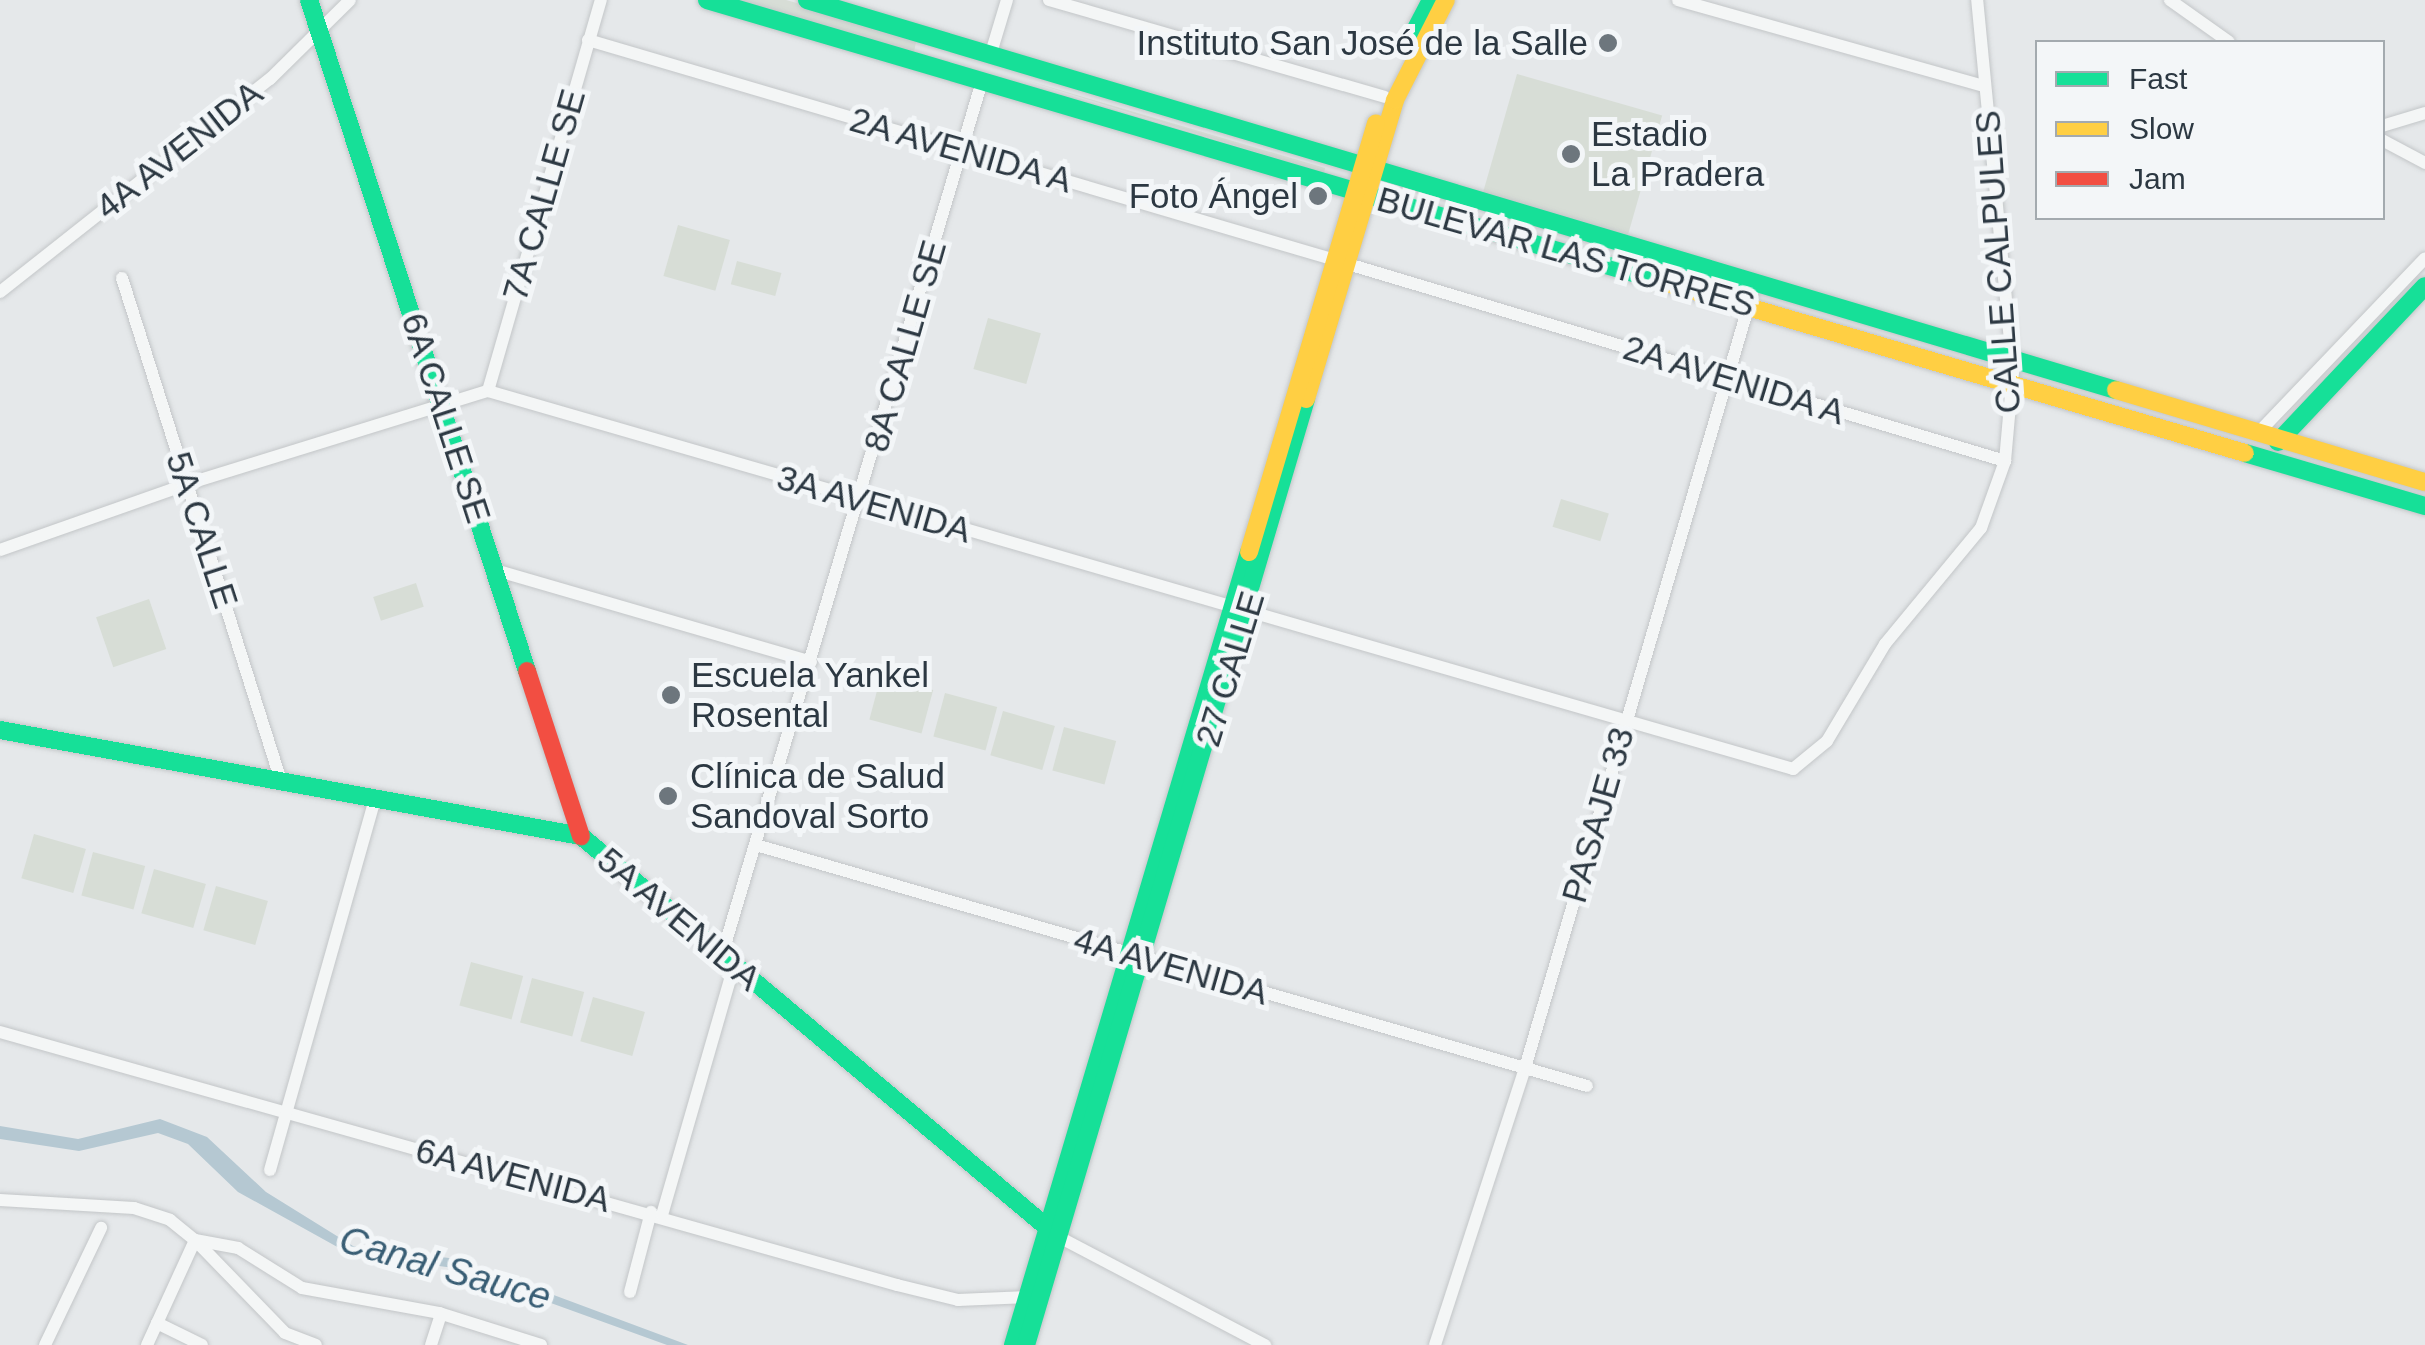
<!DOCTYPE html>
<meta charset="utf-8">
<style>
body{margin:0}
#map{position:relative;width:2425px;height:1345px;overflow:hidden;background:#e5e8ea;font-family:Helvetica,sans-serif}
div>[style]{position:absolute}
.green>*{inset:0;background:#d7ddd6;transform-origin:0 0}
.water>*{inset:0;background:#b5c8d2}
.roads{filter:drop-shadow(0 0 2px #c3c6c8) drop-shadow(0 0 2px #c3c6c8)}
.street>*{height:12px;margin:-6px;padding:0 6px;transform-origin:6px;border-radius:6px;background:#f4f6f6}
.fast>*{height:18px;margin:-9px;padding:0 9px;transform-origin:9px;border-radius:9px;background:#16e098}
.slow>*{height:18px;margin:-9px;padding:0 9px;transform-origin:9px;border-radius:9px;background:#ffcf43}
.jam>*{height:18px;margin:-9px;padding:0 9px;transform-origin:9px;border-radius:9px;background:#f24e42}
.dots>*{width:28px;height:28px;translate:-50% -50%;box-sizing:border-box;border:5px solid #f3f6f8;border-radius:50%}
span{translate:-50% -50%;white-space:nowrap;text-align:center;line-height:1.15;-webkit-text-stroke:10px #f3f6f8;paint-order:stroke}
.poi-label{font-size:35px;color:#2c3842}
.right{translate:-100% -50%;text-align:right}
.left{translate:0 -50%;text-align:left}
.street-label{font-size:35px;color:#2c3842}
.water-label{font-size:38px;color:#385d74;font-style:italic}
.legend{position:absolute;left:2035px;top:40px;width:350px;height:180px;box-sizing:border-box;background:#f3f6f8;border:2px solid #a3aaaf;margin:0;padding:12px 18px;list-style:none;font-size:30px;color:#2c3842}
.legend li{display:flex;align-items:center;gap:20px;height:50px}
.legend b{width:50px;border:2px solid #a3aaaf}
</style>
<div id="map">
<div class="green">
<i style="clip-path:polygon(725px 0,786px 0,917px 37px,913px 57px)"></i>
<i style="left:1517px;top:74px;width:151px;height:126px;rotate:16deg"></i>
<i style="clip-path:polygon(1022px 79px,1325px 168px,1324px 173px)"></i>
<i style="left:678px;top:225px;width:54px;height:53px;rotate:16deg"></i>
<i style="left:737px;top:261px;width:46px;height:24px;rotate:15deg"></i>
<i style="left:988px;top:318px;width:55px;height:53px;rotate:16deg"></i>
<i style="left:1561px;top:499px;width:50px;height:29px;rotate:17deg"></i>
<i style="left:416px;top:583px;width:25px;height:45px;rotate:72deg"></i>
<i style="left:149px;top:599px;width:53px;height:56px;rotate:71deg"></i>
<i style="left:881px;top:676px;width:54px;height:45px;rotate:15deg"></i>
<i style="left:945px;top:693px;width:54px;height:45px;rotate:15deg"></i>
<i style="left:1003px;top:711px;width:54px;height:46px;rotate:16deg"></i>
<i style="left:1064px;top:727px;width:54px;height:45px;rotate:15deg"></i>
<i style="left:34px;top:834px;width:54px;height:46px;rotate:16deg"></i>
<i style="left:93px;top:852px;width:54px;height:45px;rotate:15deg"></i>
<i style="left:154px;top:869px;width:54px;height:46px;rotate:16deg"></i>
<i style="left:216px;top:886px;width:54px;height:46px;rotate:16deg"></i>
<i style="left:471px;top:962px;width:54px;height:45px;rotate:15deg"></i>
<i style="left:532px;top:978px;width:54px;height:46px;rotate:15deg"></i>
<i style="left:593px;top:997px;width:54px;height:46px;rotate:16deg"></i>
</div>
<div class="water">
<i style="clip-path:polygon(160px 1119px,207px 1137px,266px 1192px,353px 1246px,457px 1259px,688px 1345px,667px 1345px,454px 1268px,350px 1254px,238px 1192px,188px 1144px,158px 1133px,79px 1151px,0 1139px,0 1126px,78px 1139px)"></i>
</div>
<div class="roads">
<div class="street">
<i style="left:1049px;top:0;width:349px;rotate:16.1deg"></i>
<i style="left:1678px;top:0;width:318px;rotate:15.7deg"></i>
<i style="left:2170px;top:0;width:72px;rotate:35.4deg"></i>
<i style="left:588px;top:40px;width:779px;rotate:16.41deg"></i>
<i style="left:991px;top:53px;width:55px;rotate:-73.2deg"></i>
<i style="left:2382px;top:126px;width:45px;rotate:-16.8deg"></i>
<i style="left:2382px;top:140px;width:49px;rotate:28.1deg"></i>
<i style="left:1348px;top:264px;width:686px;rotate:16.69deg"></i>
<i style="left:122px;top:278px;width:528px;rotate:72.46deg"></i>
<i style="left:0;top:292px;width:344px;rotate:-38.3deg"></i>
<i style="left:270px;top:79px;width:112px;rotate:-44.6deg"></i>
<i style="left:488px;top:391px;width:407px;rotate:-73.9deg"></i>
<i style="left:2259px;top:432px;width:240px;rotate:-46.3deg"></i>
<i style="left:0;top:550px;width:198px;rotate:-19.4deg"></i>
<i style="left:187px;top:484px;width:315px;rotate:-17.2deg"></i>
<i style="left:488px;top:391px;width:1359px;rotate:16.15deg"></i>
<i style="left:1793px;top:769px;width:44px;rotate:-39.5deg"></i>
<i style="left:1827px;top:741px;width:113px;rotate:-59.1deg"></i>
<i style="left:1885px;top:644px;width:151px;rotate:-50.4deg"></i>
<i style="left:1981px;top:528px;width:71px;rotate:-70.3deg"></i>
<i style="left:2005px;top:461px;width:89px;rotate:-84.9deg"></i>
<i style="left:2013px;top:372px;width:374px;rotate:-95.5deg"></i>
<i style="left:495px;top:570px;width:329px;rotate:16.2deg"></i>
<i style="left:756px;top:845px;width:865px;rotate:16.17deg"></i>
<i style="left:722px;top:955px;width:912px;rotate:-73.43deg"></i>
<i style="left:0;top:1032px;width:932px;rotate:15.75deg"></i>
<i style="left:897px;top:1285px;width:63px;rotate:13.8deg"></i>
<i style="left:958px;top:1300px;width:70px;rotate:-2.5deg"></i>
<i style="left:270px;top:1170px;width:386px;rotate:-74.2deg"></i>
<i style="left:0;top:1200px;width:134px;rotate:3.4deg"></i>
<i style="left:134px;top:1208px;width:38px;rotate:18deg"></i>
<i style="left:170px;top:1220px;width:32px;rotate:39deg"></i>
<i style="left:195px;top:1240px;width:44px;rotate:10.5deg"></i>
<i style="left:238px;top:1248px;width:75px;rotate:32deg"></i>
<i style="left:302px;top:1288px;width:139px;rotate:10.3deg"></i>
<i style="left:439px;top:1313px;width:107px;rotate:17.4deg"></i>
<i style="left:662px;top:1215px;width:259px;rotate:-73.9deg"></i>
<i style="left:1059px;top:1237px;width:233px;rotate:27.7deg"></i>
<i style="left:630px;top:1292px;width:83px;rotate:-75.3deg"></i>
<i style="left:157px;top:1323px;width:50px;rotate:26.1deg"></i>
<i style="left:45px;top:1345px;width:130px;rotate:-64.4deg"></i>
<i style="left:147px;top:1345px;width:115px;rotate:-65.4deg"></i>
<i style="left:195px;top:1240px;width:129px;rotate:45.9deg"></i>
<i style="left:285px;top:1333px;width:33px;rotate:21deg"></i>
<i style="left:431px;top:1345px;width:33px;rotate:-72deg"></i>
<i style="left:1435px;top:1345px;width:291px;rotate:-72deg"></i>
<i style="left:1525px;top:1068px;width:817px;rotate:-73.65deg"></i>
</div>
<div class="fast">
<i style="left:309px;top:0;width:706px;rotate:72deg"></i>
<i style="left:707px;top:0;width:1004px;rotate:16.43deg"></i>
<i style="left:807px;top:0;width:1366px;rotate:16.59deg"></i>
<i style="left:1408px;top:44px;width:50px;rotate:-62.4deg"></i>
<i style="left:2278px;top:442px;width:214px;rotate:-46.7deg"></i>
<i style="left:2245px;top:453px;width:188px;rotate:16.4deg"></i>
<i style="left:0;top:730px;width:591px;rotate:10.34deg"></i>
<i style="left:581px;top:836px;width:619px;rotate:40.02deg"></i>
<i style="left:1013px;top:1345px;width:827px;rotate:-73.43deg"></i>
<i style="left:1026px;top:1345px;width:987px;rotate:-73.51deg"></i>
</div>
<div class="slow">
<i style="left:1670px;top:284px;width:599px;rotate:16.38deg"></i>
<i style="left:2116px;top:390px;width:322px;rotate:16.6deg"></i>
<i style="left:1306px;top:399px;width:312px;rotate:-73.4deg"></i>
<i style="left:1395px;top:100px;width:112px;rotate:-63deg"></i>
<i style="left:1249px;top:552px;width:447px;rotate:-73.5deg"></i>
</div>
<div class="jam">
<i style="left:527px;top:671px;width:174px;rotate:71.9deg"></i>
</div>
</div>
<div class="dots">
<i style="left:1608px;top:43px;background:#6d767d"></i>
<i style="left:1571px;top:154px;background:#6d767d"></i>
<i style="left:1318px;top:196px;background:#6d767d"></i>
<i style="left:671px;top:695px;background:#6d767d"></i>
<i style="left:668px;top:796px;background:#6d767d"></i>
</div>
<div class="poi-label">
<span class="right" style="left:1588px;top:43px">Instituto San José de la Salle</span>
<span class="left" style="left:1591px;top:154px">Estadio<br>La Pradera</span>
<span class="right" style="left:1298px;top:196px">Foto Ángel</span>
<span class="left" style="left:691px;top:695px">Escuela Yankel<br>Rosental</span>
<span class="left" style="left:690px;top:796px">Clínica de Salud<br>Sandoval Sorto</span>
</div>
<div class="street-label">
<span style="left:179px;top:150px;rotate:-38deg">4A AVENIDA</span>
<span style="left:961px;top:150px;rotate:16deg">2A AVENIDA A</span>
<span style="left:544px;top:195px;rotate:-74deg">7A CALLE SE</span>
<span style="left:1566px;top:252px;rotate:16deg">BULEVAR LAS TORRES</span>
<span style="left:1998px;top:262px;rotate:-94deg">CALLE CALPULES</span>
<span style="left:905px;top:346px;rotate:-74deg">8A CALLE SE</span>
<span style="left:1734px;top:380px;rotate:17deg">2A AVENIDA A</span>
<span style="left:446px;top:418px;rotate:72deg">6A CALLE SE</span>
<span style="left:874px;top:504px;rotate:16deg">3A AVENIDA</span>
<span style="left:202px;top:530px;rotate:72deg">5A CALLE</span>
<span style="left:1230px;top:669px;rotate:-73deg">27 CALLE</span>
<span style="left:1598px;top:815px;rotate:-74deg">PASAJE 33</span>
<span style="left:679px;top:919px;rotate:40deg">5A AVENIDA</span>
<span style="left:1171px;top:966px;rotate:16deg">4A AVENIDA</span>
<span style="left:513px;top:1175px;rotate:15deg">6A AVENIDA</span>
</div>
<div class="water-label">
<span style="left:445px;top:1269px;rotate:16deg">Canal Sauce</span>
</div>
<ul class="legend">
<li><b style="height:12px;background:#16e098"></b>Fast</li>
<li><b style="height:12px;background:#ffcf43"></b>Slow</li>
<li><b style="height:12px;background:#f24e42"></b>Jam</li>
</ul>
</div>
